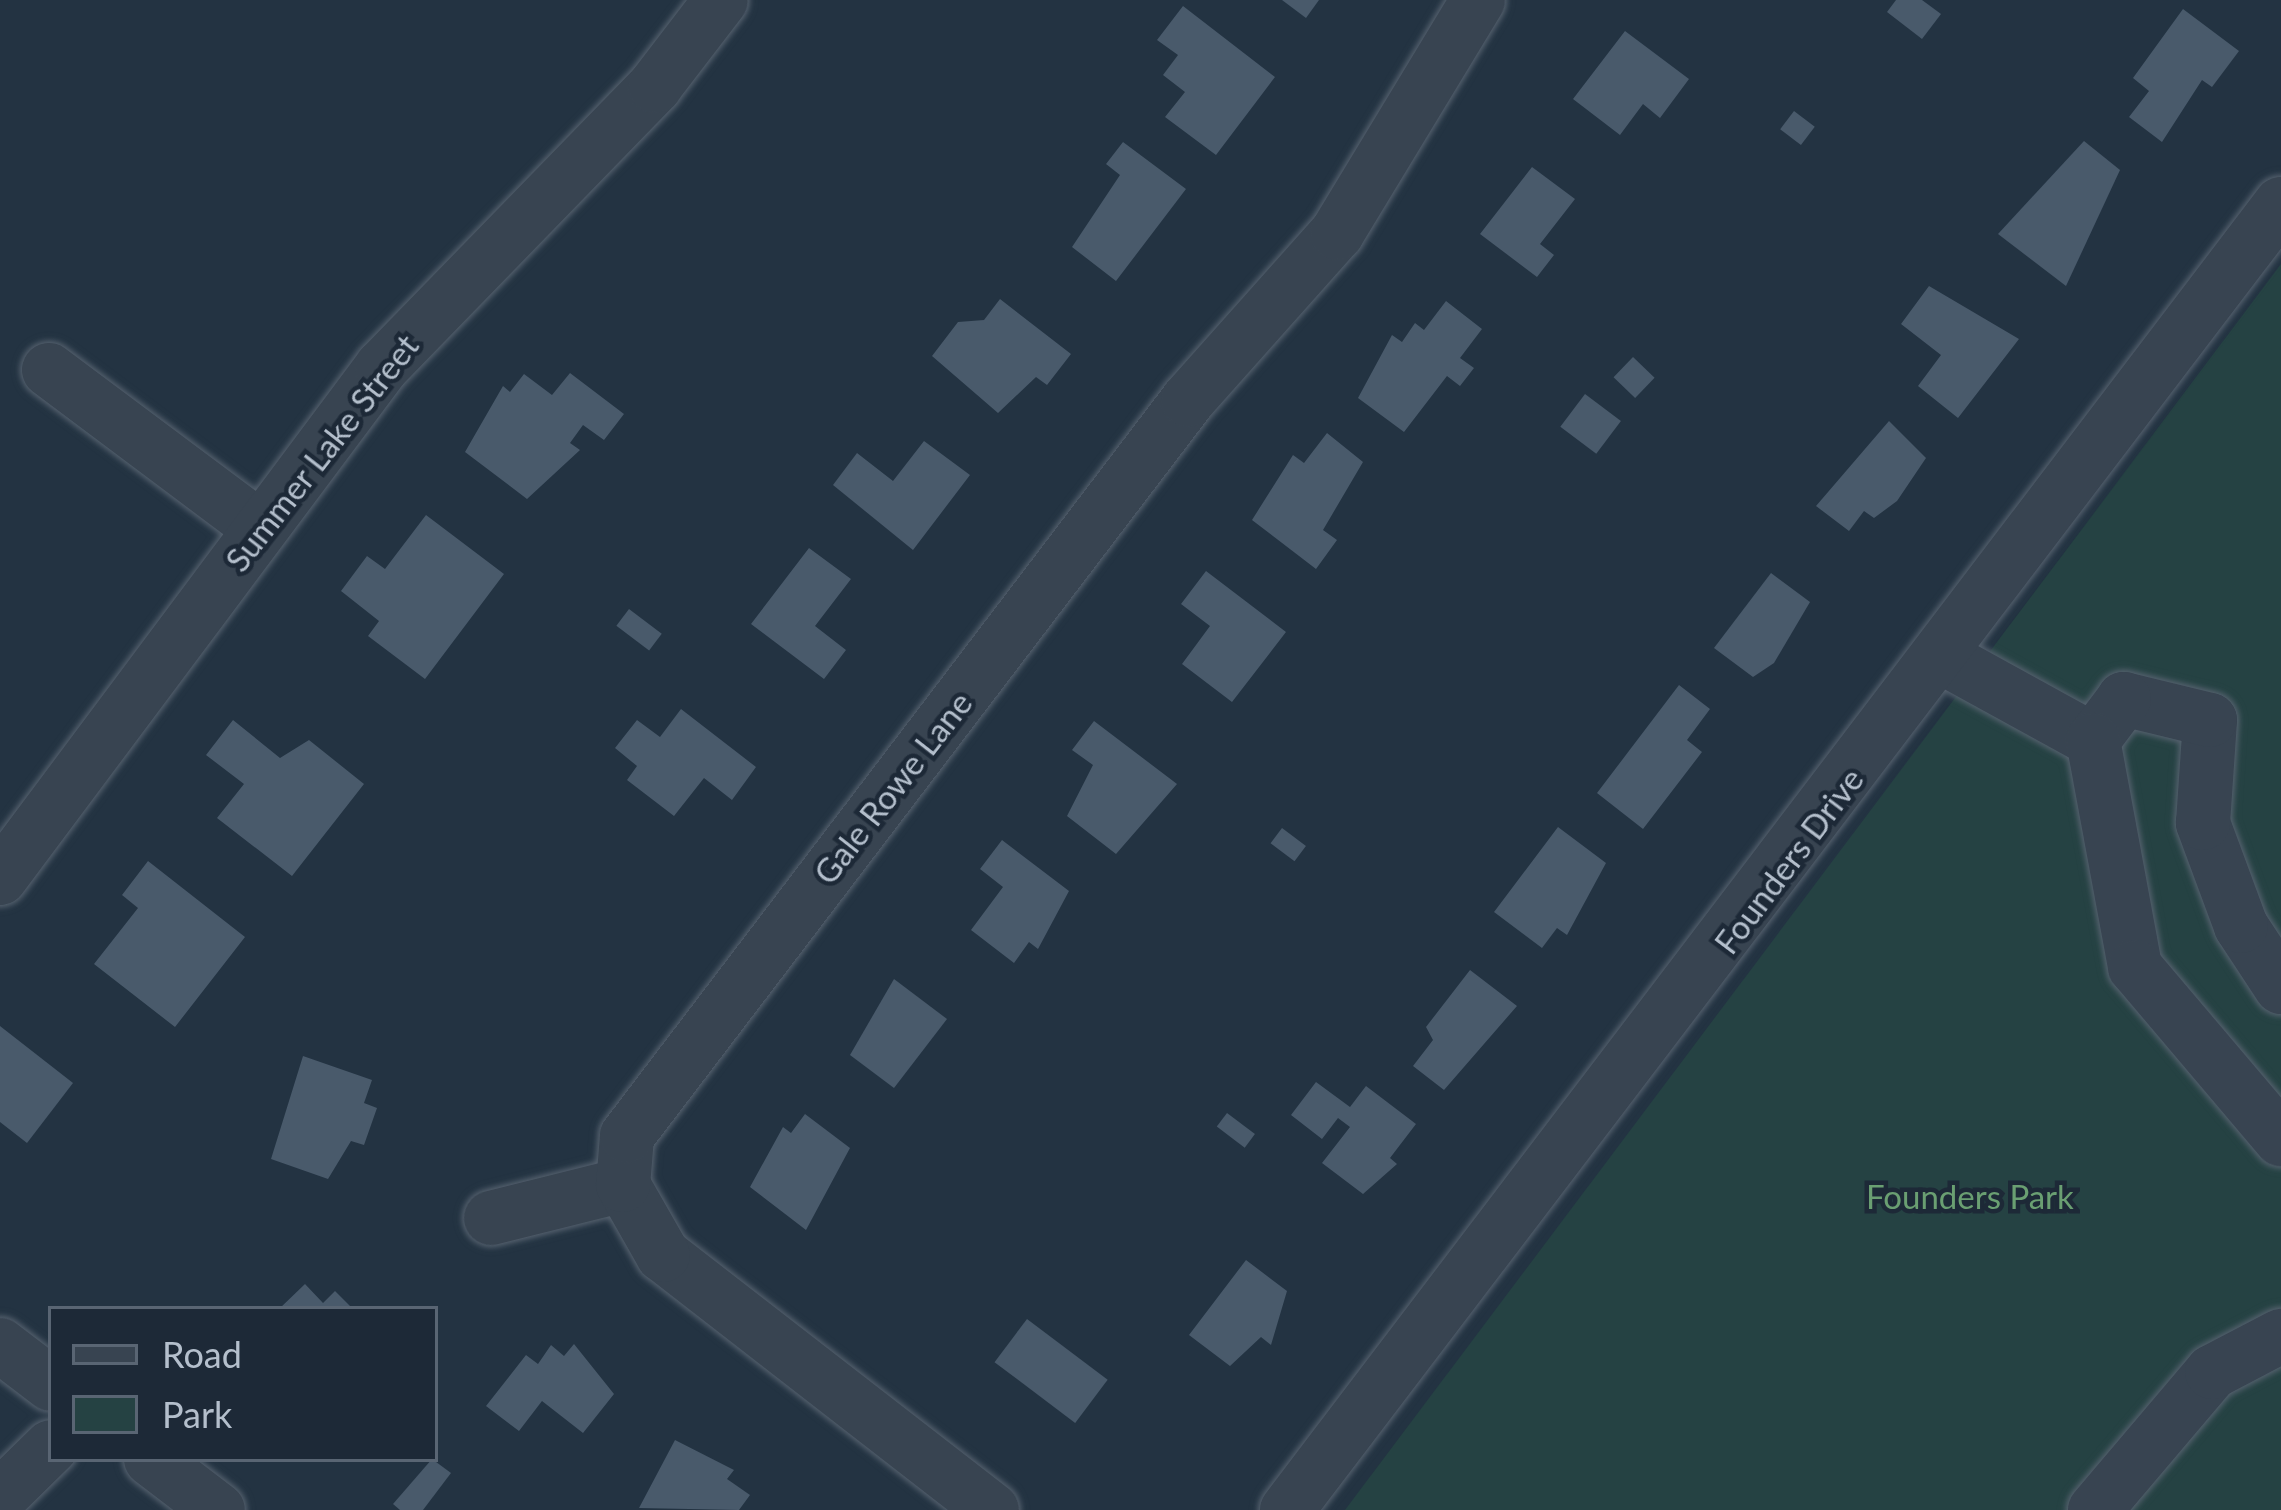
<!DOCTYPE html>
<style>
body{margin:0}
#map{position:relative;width:2281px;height:1510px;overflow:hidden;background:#233342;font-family:Lato,sans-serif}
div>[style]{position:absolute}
.green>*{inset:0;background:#254243}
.building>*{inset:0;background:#495a6b;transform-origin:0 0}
.roads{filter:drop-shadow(0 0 3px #56626f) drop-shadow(0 0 3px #56626f)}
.minor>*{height:54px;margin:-27px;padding:0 27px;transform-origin:27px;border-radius:27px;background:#384451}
span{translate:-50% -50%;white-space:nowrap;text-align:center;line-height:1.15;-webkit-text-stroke:9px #1d2937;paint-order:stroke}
.street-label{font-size:33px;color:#b4bfcc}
.park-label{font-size:33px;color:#6a9f72}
.legend{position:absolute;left:48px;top:1306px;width:390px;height:156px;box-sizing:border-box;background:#1d2937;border:3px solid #596573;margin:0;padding:15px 21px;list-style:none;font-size:36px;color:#b4bfcc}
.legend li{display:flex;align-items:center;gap:24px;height:60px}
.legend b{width:60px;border:3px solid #596573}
</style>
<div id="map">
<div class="green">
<i style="clip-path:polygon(2281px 264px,2281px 1510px,1345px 1510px)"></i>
</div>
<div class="building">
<i style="clip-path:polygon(1282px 0,1319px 0,1306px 18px)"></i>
<i style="clip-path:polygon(1896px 0,1922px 0,1941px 14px,1922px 39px,1887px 12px)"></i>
<i style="clip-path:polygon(1183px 6px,1275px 77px,1216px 155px,1165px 117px,1185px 92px,1163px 75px,1178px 55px,1157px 40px)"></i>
<i style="clip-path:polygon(2183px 9px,2239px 51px,2212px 87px,2202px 80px,2162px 142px,2129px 117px,2149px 91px,2133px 78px)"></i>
<i style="clip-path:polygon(1625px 31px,1689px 79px,1660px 118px,1643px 104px,1620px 135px,1573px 99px)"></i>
<i style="left:1794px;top:111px;width:26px;height:23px;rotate:37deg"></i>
<i style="clip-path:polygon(2084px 141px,2120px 170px,2066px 286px,1998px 234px)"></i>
<i style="clip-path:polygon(1123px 142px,1186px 189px,1116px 281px,1072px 247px,1120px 175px,1106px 164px)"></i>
<i style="clip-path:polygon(1532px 167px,1575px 199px,1540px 244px,1554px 255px,1537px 277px,1480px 234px)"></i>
<i style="clip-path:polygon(1929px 286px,2019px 339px,1958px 418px,1918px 386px,1941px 355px,1901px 324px)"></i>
<i style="clip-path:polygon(1000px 299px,1071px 354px,1047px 385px,1036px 377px,998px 413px,932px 356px,958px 322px,984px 320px)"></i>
<i style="clip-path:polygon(1446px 301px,1482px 329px,1460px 358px,1474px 368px,1460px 386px,1447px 376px,1404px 432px,1358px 398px,1392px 335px,1402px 342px,1415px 323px,1424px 330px)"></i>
<i style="left:1633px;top:357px;width:30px;height:28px;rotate:44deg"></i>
<i style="clip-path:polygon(570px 373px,624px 414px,604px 440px,583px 425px,570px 443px,580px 450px,527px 499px,465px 452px,503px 386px,510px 392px,524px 374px,552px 395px)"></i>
<i style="left:1585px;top:394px;width:45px;height:41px;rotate:37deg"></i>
<i style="clip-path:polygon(1889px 421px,1926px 458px,1897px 501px,1874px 518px,1864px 511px,1849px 531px,1816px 506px)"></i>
<i style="clip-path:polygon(1327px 433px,1363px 462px,1323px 530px,1337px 540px,1316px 569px,1252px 520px,1293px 455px,1304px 463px)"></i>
<i style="clip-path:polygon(924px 441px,970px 475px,913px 550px,833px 485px,857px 453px,893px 481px)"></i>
<i style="clip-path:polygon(426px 515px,504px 574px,425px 679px,368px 636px,379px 621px,341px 591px,367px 556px,385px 569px)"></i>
<i style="clip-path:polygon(809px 548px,851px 579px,815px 626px,846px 650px,824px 679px,751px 624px)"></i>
<i style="clip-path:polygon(1206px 571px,1286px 632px,1232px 702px,1182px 664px,1210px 626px,1181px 604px)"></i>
<i style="clip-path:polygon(1771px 573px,1810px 602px,1774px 663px,1753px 677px,1714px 648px)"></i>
<i style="left:629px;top:609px;width:41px;height:21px;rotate:37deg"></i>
<i style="clip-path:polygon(1679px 685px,1710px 709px,1687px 740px,1702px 752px,1643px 829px,1597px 793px)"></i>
<i style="clip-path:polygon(681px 709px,756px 767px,732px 800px,704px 778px,674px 816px,627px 780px,637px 766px,615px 748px,637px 720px,660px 737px)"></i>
<i style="clip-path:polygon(233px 720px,280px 758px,309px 740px,364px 784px,292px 876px,217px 818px,244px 784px,206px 755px)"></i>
<i style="clip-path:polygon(1094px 721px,1177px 784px,1116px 854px,1067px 816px,1093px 765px,1072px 750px)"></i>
<i style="clip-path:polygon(1558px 827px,1606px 863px,1567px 935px,1557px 928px,1542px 948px,1494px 912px)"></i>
<i style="left:1282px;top:828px;width:30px;height:19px;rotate:37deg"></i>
<i style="clip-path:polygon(1002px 840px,1069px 891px,1038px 949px,1029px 942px,1014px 963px,971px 930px,1003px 887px,980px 869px)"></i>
<i style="clip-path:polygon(148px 861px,245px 937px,175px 1027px,94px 964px,138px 908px,122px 895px)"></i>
<i style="clip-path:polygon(1470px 970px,1517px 1006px,1444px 1090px,1413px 1066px,1433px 1040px,1426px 1027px)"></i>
<i style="clip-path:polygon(894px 979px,947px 1019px,894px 1088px,850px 1055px)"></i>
<i style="clip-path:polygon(0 1026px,73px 1083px,27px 1143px,0 1122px)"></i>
<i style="clip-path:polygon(303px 1056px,372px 1080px,364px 1103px,377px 1108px,364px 1145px,351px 1141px,328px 1179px,271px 1159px)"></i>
<i style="clip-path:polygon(1316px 1082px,1350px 1107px,1366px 1086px,1416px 1124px,1390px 1158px,1397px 1164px,1363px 1194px,1322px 1163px,1350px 1127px,1338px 1118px,1322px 1139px,1291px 1115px)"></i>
<i style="left:1227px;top:1113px;width:35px;height:17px;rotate:37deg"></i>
<i style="clip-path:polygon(805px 1114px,850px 1148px,806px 1230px,750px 1187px,783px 1127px,791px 1133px)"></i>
<i style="clip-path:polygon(1246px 1260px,1287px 1291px,1271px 1345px,1261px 1337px,1230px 1366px,1189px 1335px)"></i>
<i style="clip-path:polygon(305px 1284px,323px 1303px,335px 1291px,353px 1309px,279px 1309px)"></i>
<i style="left:1027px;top:1319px;width:101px;height:54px;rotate:37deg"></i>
<i style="clip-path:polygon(574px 1344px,614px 1394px,583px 1433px,542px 1401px,519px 1431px,486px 1406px,526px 1355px,538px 1364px,551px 1345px,564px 1356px)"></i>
<i style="clip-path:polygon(675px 1440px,734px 1470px,727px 1479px,750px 1495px,739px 1510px,639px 1508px)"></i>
<i style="clip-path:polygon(432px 1459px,451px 1473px,423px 1510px,400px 1510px,393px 1504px)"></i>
</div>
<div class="roads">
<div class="minor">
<i style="left:49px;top:370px;width:259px;rotate:36.8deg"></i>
<i style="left:1942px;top:657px;width:172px;rotate:28.8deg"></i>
<i style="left:0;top:878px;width:638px;rotate:-53.22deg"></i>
<i style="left:382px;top:367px;width:392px;rotate:-45.8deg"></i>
<i style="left:655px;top:86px;width:108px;rotate:-52.5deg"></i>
<i style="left:2281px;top:987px;width:73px;rotate:-123.3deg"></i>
<i style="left:2241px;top:926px;width:110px;rotate:-110.3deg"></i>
<i style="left:2203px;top:823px;width:103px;rotate:-86.1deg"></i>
<i style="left:2210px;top:720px;width:89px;rotate:-166.3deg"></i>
<i style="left:2124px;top:699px;width:51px;rotate:127.1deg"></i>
<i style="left:2093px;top:740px;width:231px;rotate:79.5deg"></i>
<i style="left:2135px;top:967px;width:226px;rotate:49.7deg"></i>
<i style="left:491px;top:1218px;width:136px;rotate:-14deg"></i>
<i style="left:0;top:1345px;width:64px;rotate:37.4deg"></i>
<i style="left:151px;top:1459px;width:84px;rotate:37.3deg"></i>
<i style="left:0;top:1497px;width:71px;rotate:-44.4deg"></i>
<i style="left:992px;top:1510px;width:416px;rotate:-142.2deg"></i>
<i style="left:663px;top:1255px;width:81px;rotate:-119.7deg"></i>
<i style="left:623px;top:1185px;width:49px;rotate:-85.3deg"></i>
<i style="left:627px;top:1136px;width:925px;rotate:-52.68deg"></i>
<i style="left:1188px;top:400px;width:224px;rotate:-48.3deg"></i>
<i style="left:1337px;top:233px;width:272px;rotate:-58.8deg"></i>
<i style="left:1287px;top:1510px;width:1641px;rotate:-52.73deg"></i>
<i style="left:2095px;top:1510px;width:181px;rotate:-49.7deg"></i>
<i style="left:2212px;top:1372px;width:78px;rotate:-27.6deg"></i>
</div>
</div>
<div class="street-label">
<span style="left:322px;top:453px;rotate:-52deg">Summer Lake Street</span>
<span style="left:893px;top:788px;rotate:-52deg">Gale Rowe Lane</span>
<span style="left:1789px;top:861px;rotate:-53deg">Founders Drive</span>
</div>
<div class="park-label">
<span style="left:1970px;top:1197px">Founders Park</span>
</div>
<ul class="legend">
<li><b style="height:15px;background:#384451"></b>Road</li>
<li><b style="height:33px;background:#254243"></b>Park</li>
</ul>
</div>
